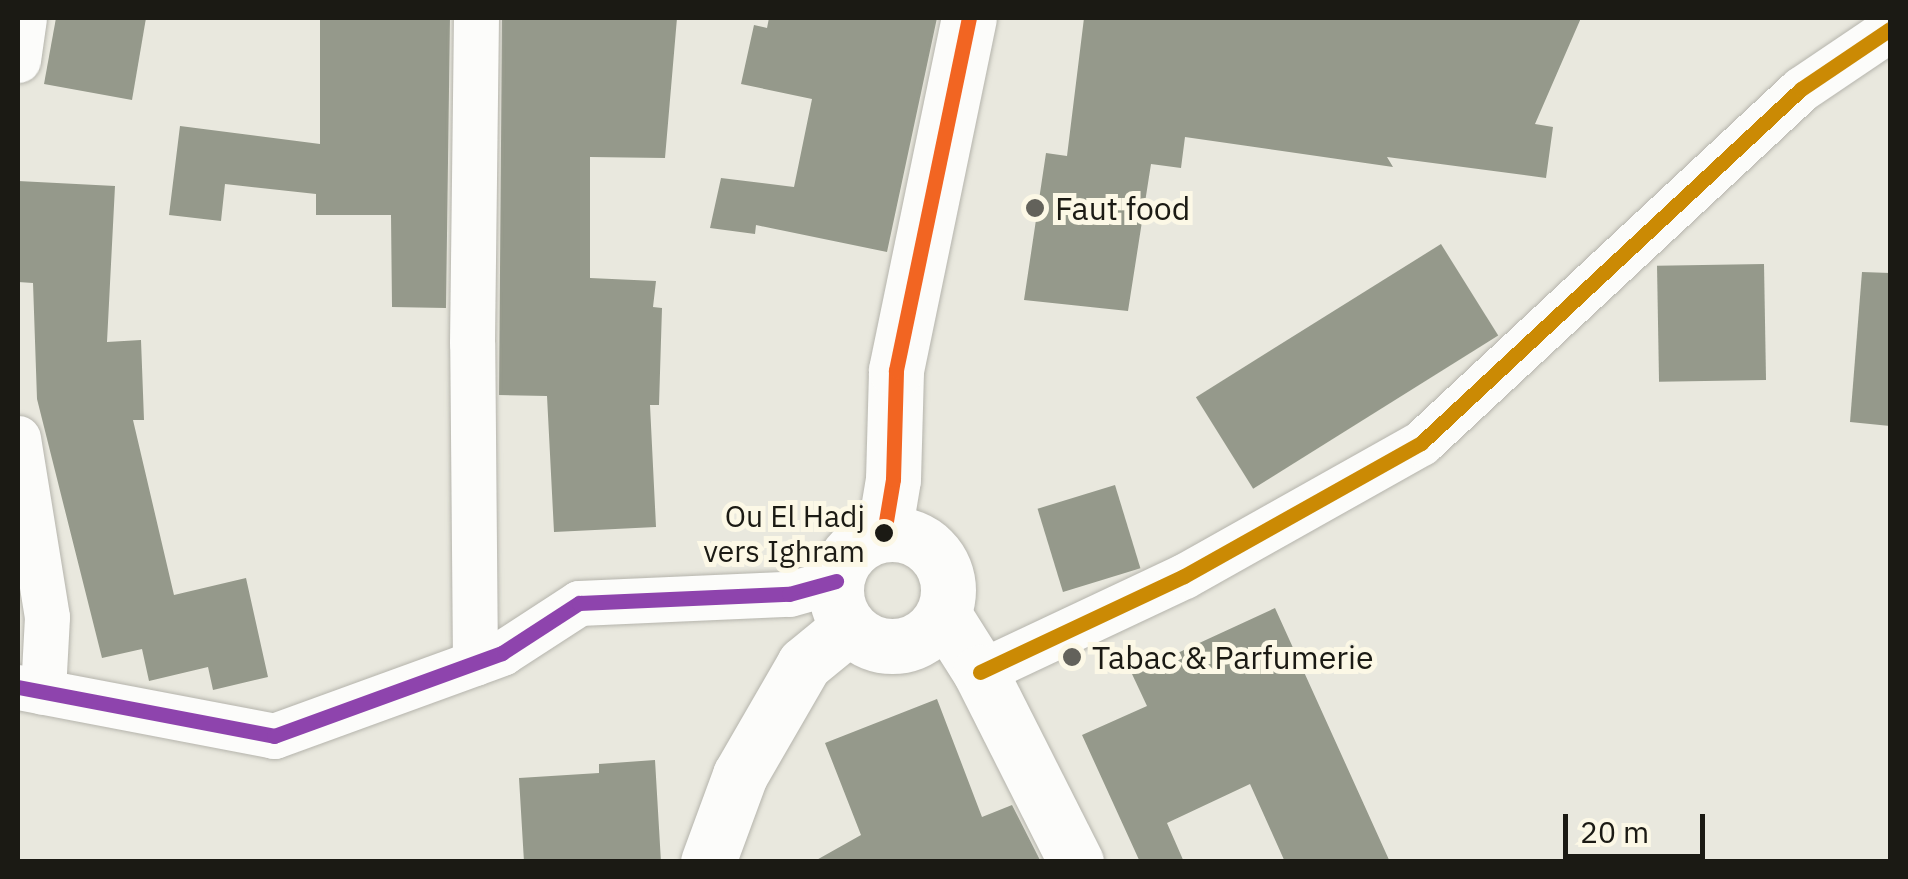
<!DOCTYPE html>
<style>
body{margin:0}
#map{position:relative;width:1908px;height:879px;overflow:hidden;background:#e9e8de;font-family:"IBM Plex Sans",sans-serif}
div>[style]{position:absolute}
.building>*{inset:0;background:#95998b;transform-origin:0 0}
.roads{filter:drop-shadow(0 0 2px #b5b4ac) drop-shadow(0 0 2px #b5b4ac)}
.street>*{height:45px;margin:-22.5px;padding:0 22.5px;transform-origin:22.5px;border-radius:22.5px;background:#fcfcfa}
.secondary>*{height:55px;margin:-27.5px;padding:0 27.5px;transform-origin:27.5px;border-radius:27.5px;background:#fcfcfa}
.secondary>.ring{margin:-27.5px;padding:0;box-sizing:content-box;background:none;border:55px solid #fcfcfa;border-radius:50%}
.bus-1>*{height:15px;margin:-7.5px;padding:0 7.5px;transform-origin:7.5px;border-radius:7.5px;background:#f26522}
.bus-2>*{height:15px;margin:-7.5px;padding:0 7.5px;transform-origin:7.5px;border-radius:7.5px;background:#cb8a04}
.bus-3>*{height:15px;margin:-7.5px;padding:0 7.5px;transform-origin:7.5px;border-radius:7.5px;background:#8e44ad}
.dots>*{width:28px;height:28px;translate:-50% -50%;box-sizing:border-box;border:5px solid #fcf8e6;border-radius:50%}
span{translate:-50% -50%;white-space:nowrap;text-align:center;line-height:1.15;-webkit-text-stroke:10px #fcf8e6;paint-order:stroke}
.bus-label{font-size:30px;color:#1b1a14}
.right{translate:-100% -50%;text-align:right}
.poi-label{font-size:32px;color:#1b1a14}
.left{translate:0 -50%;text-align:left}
.frame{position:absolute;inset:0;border:20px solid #1b1a14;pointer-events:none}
.scale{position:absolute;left:1563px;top:814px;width:142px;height:45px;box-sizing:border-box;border:5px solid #1b1a14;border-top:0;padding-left:12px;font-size:30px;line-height:35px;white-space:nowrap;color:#1b1a14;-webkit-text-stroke:8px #fcf8e6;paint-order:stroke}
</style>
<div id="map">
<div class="building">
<i style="clip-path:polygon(56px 18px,146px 18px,132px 100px,44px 84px)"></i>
<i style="clip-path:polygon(320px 18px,450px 18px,446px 308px,392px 307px,391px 215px,316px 215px,316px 194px,225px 184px,221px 221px,169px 215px,180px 126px,320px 144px)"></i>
<i style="clip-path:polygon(502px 18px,677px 18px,665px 158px,590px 157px,590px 278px,656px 281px,653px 307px,662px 308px,659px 405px,650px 405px,656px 527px,554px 532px,547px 396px,499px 395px)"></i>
<i style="clip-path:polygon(769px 18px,937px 18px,887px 252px,756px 225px,755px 234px,710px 228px,721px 178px,794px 187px,812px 99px,741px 84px,754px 25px,767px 28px)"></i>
<i style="clip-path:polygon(1084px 18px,1581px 18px,1535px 124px,1553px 127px,1546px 178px,1387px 157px,1393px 167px,1185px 137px,1181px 168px,1151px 164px,1128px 311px,1024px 300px,1046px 153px,1067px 156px)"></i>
<i style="clip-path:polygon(18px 181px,115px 186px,107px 342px,141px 340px,144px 420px,133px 420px,174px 595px,246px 578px,268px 677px,213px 690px,208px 667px,149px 681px,142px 649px,102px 658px,37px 399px,33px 283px,18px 282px)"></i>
<i style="left:1441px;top:244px;width:108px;height:289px;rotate:58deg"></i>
<i style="left:1764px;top:264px;width:116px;height:107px;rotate:89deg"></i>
<i style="clip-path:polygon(1862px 272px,1890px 273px,1890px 426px,1850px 422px)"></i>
<i style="left:1115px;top:485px;width:87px;height:81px;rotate:73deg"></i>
<i style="clip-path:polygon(1275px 608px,1390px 862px,1285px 862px,1250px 784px,1167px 823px,1184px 862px,1140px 862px,1082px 735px,1147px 706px,1132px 674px)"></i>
<i style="clip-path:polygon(937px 699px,982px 817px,1012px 805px,1041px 862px,813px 862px,861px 835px,825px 743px)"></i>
<i style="clip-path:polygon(655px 760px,661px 862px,524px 862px,519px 778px,599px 773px,599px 764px)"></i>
</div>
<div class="roads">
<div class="street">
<i style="left:18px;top:60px;width:42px;rotate:-81.9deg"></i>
<i style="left:18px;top:438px;width:181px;rotate:80.8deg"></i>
<i style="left:47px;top:617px;width:75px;rotate:93.1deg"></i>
<i style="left:475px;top:663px;width:320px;rotate:-90.5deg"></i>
<i style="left:472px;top:343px;width:325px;rotate:-89.3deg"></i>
<i style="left:980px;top:672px;width:225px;rotate:-25.2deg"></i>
<i style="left:1184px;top:576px;width:272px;rotate:-29.3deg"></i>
<i style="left:1421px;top:443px;width:519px;rotate:-42.97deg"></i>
<i style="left:1801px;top:89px;width:107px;rotate:-34deg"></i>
<i style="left:18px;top:687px;width:261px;rotate:10.8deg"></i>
<i style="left:274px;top:736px;width:243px;rotate:-20deg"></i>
<i style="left:502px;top:653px;width:92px;rotate:-33deg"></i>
<i style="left:579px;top:603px;width:210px;rotate:-2.5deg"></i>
<i style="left:789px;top:594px;width:49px;rotate:-15.5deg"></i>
</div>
<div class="secondary">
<i style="left:884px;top:533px;width:55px;rotate:-80.5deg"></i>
<i style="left:893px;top:479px;width:109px;rotate:-88.4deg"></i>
<i style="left:896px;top:370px;width:359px;rotate:-78.3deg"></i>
<i class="ring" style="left:836px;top:534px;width:57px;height:57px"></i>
<i style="left:944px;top:615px;width:67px;rotate:57.7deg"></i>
<i style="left:980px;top:672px;width:213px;rotate:63.2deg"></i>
<i style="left:708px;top:862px;width:93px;rotate:-69.8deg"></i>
<i style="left:740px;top:775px;width:128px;rotate:-60deg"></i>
<i style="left:804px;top:664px;width:58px;rotate:-39.4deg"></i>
</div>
</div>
<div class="bus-1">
<i style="left:884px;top:533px;width:55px;rotate:-80.5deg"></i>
<i style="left:893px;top:479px;width:109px;rotate:-88.4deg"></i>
<i style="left:896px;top:370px;width:359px;rotate:-78.3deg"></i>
</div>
<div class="bus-2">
<i style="left:980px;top:672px;width:225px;rotate:-25.2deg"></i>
<i style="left:1184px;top:576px;width:272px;rotate:-29.3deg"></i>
<i style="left:1421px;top:443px;width:519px;rotate:-42.97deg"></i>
<i style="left:1801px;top:89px;width:107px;rotate:-34deg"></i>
</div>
<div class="bus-3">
<i style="left:18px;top:687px;width:261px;rotate:10.8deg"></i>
<i style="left:274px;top:736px;width:243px;rotate:-20deg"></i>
<i style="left:502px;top:653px;width:92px;rotate:-33deg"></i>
<i style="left:579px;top:603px;width:210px;rotate:-2.5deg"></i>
<i style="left:789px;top:594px;width:49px;rotate:-15.5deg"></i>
</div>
<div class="dots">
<i style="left:1035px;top:208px;background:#63625b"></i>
<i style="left:884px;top:533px;background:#1b1a14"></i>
<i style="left:1072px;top:657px;background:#63625b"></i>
</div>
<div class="bus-label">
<span class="right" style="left:865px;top:533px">Ou El Hadj<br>vers Ighram</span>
</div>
<div class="poi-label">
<span class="left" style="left:1055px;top:208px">Faut food</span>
<span class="left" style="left:1092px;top:657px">Tabac &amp; Parfumerie</span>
</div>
<div class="frame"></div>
<div class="scale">20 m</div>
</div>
